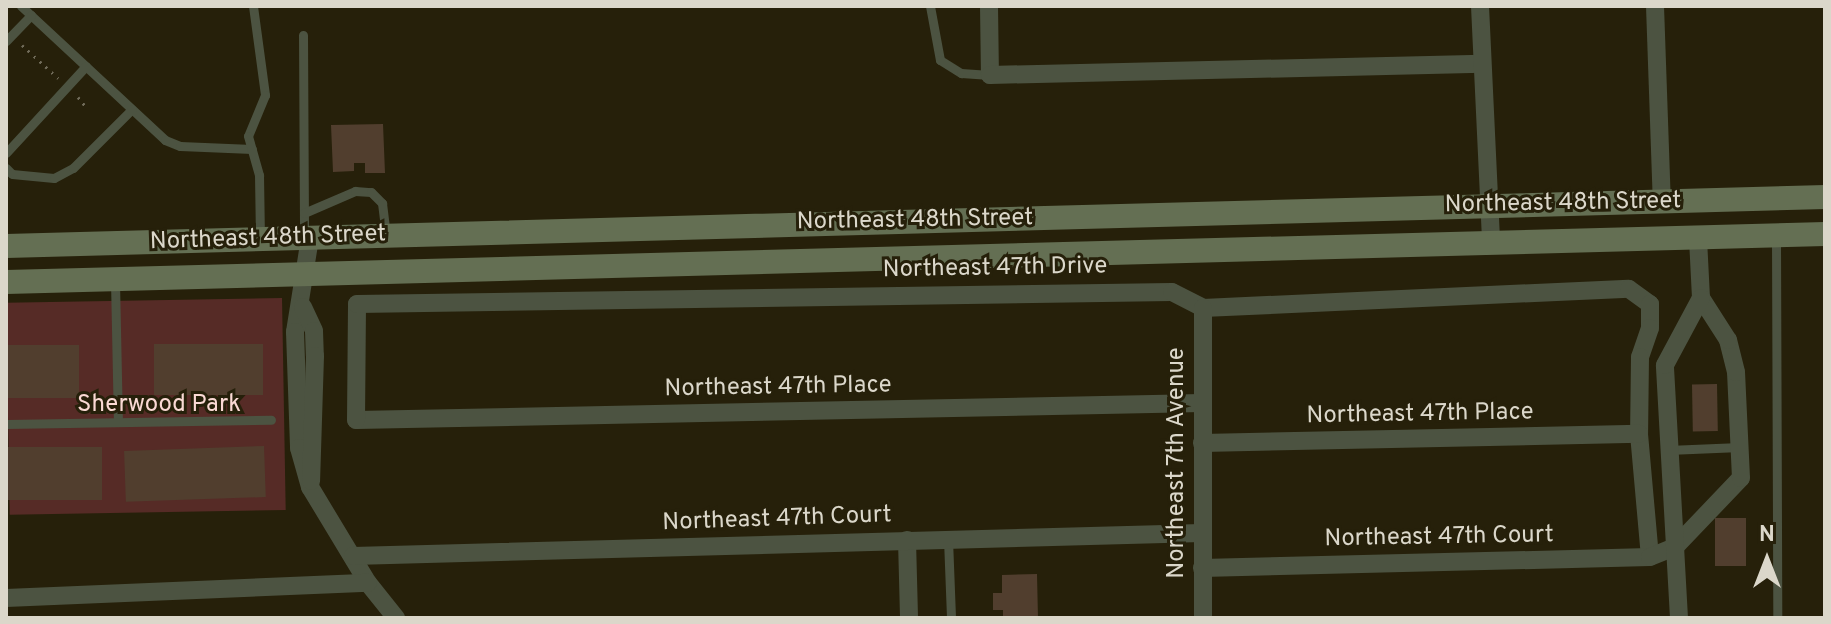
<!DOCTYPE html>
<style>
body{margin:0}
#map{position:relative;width:1831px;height:624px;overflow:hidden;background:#26200a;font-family:Overpass,sans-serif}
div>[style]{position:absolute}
.green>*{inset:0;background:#562b26;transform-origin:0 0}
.building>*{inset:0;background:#513e2e;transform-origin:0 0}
.path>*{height:3px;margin-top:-1.5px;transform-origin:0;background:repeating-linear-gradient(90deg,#706b59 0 2px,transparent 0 8px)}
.lane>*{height:9px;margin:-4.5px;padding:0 4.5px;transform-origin:4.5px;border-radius:4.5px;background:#4c5341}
.street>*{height:18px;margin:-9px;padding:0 9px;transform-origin:9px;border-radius:9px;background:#4c5341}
.secondary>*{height:24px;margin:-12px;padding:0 12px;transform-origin:12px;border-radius:12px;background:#646f53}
span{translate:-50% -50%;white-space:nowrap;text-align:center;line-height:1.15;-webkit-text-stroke:6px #26200a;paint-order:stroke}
.street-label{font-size:24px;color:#dbd7ca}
.park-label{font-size:24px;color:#fad9d4}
.frame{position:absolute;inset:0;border:8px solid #dbd7ca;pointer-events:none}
.north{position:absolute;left:1727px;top:520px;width:80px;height:80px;-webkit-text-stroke:6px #26200a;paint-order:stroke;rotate:0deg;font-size:22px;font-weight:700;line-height:32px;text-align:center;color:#dbd7ca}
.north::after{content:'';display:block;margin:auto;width:28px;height:36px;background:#dbd7ca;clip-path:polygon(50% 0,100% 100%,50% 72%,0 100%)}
</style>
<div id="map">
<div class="green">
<i style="left:282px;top:298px;width:212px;height:276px;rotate:89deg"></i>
</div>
<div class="building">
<i style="clip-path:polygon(383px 124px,385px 173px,365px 173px,365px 163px,354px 163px,354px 171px,333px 172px,331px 125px)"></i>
<i style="left:263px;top:344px;width:51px;height:109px;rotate:90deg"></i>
<i style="left:79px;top:345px;width:53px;height:73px;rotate:90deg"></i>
<i style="left:1717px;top:384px;width:47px;height:25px;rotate:89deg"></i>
<i style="left:264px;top:446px;width:51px;height:140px;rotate:88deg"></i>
<i style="left:102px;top:447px;width:53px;height:96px;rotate:90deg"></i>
<i style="left:1715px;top:518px;width:31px;height:48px"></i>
<i style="clip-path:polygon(1037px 574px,1038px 618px,1003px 618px,1003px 610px,993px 610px,993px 593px,1002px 593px,1002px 575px)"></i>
</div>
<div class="path">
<i style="left:22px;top:45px;width:49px;rotate:42.5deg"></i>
<i style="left:78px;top:97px;width:13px;rotate:51deg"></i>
</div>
<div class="lane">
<i style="left:21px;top:6px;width:197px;rotate:42.9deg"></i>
<i style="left:165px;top:140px;width:16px;rotate:22deg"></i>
<i style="left:180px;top:146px;width:72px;rotate:2.4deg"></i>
<i style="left:253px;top:6px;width:90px;rotate:82.3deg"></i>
<i style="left:265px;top:95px;width:44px;rotate:112.5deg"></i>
<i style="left:248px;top:136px;width:41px;rotate:74.2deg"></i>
<i style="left:259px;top:175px;width:64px;rotate:89.1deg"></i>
<i style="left:930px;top:6px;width:55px;rotate:79.5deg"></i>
<i style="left:940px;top:60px;width:25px;rotate:32deg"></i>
<i style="left:961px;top:73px;width:29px;rotate:4deg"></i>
<i style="left:303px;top:35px;width:200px;rotate:89.7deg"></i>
<i style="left:6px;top:41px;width:36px;rotate:-46deg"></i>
<i style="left:6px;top:153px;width:118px;rotate:-47.4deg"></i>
<i style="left:6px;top:168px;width:8px;rotate:45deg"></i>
<i style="left:12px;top:174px;width:42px;rotate:5.4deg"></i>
<i style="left:54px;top:178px;width:21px;rotate:-28deg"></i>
<i style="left:73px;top:168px;width:83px;rotate:-45deg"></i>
<i style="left:304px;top:213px;width:56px;rotate:-23.3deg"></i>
<i style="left:355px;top:191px;width:16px;rotate:4deg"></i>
<i style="left:371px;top:192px;width:16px;rotate:45deg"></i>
<i style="left:382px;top:203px;width:32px;rotate:83deg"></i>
<i style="left:1776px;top:239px;width:379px;rotate:89.8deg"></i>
<i style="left:115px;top:281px;width:140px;rotate:88.8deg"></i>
<i style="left:6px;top:424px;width:265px;rotate:-0.9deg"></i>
<i style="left:1668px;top:450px;width:72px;rotate:-2.4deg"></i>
<i style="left:948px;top:539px;width:79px;rotate:87.8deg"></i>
</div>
<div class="street">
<i style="left:989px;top:6px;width:69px;rotate:89.2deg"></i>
<i style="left:990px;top:75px;width:492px;rotate:-1.3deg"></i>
<i style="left:1480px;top:6px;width:237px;rotate:87.3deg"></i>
<i style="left:1655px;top:6px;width:196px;rotate:88deg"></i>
<i style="left:310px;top:238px;width:95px;rotate:99.1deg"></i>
<i style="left:295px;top:332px;width:116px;rotate:88deg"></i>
<i style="left:299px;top:448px;width:41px;rotate:74.2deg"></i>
<i style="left:310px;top:487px;width:112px;rotate:58.9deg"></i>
<i style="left:368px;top:583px;width:45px;rotate:51.3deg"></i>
<i style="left:303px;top:307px;width:26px;rotate:65deg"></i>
<i style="left:314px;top:331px;width:25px;rotate:88deg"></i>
<i style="left:315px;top:356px;width:125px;rotate:91.8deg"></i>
<i style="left:1202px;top:403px;width:846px;rotate:178.85deg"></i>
<i style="left:356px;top:420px;width:116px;rotate:-89.5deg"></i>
<i style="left:357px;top:304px;width:815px;rotate:-0.84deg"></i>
<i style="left:1172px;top:292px;width:35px;rotate:27deg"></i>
<i style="left:1203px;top:308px;width:426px;rotate:-2.6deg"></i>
<i style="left:1629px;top:289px;width:26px;rotate:36deg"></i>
<i style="left:1650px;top:304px;width:24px;rotate:90deg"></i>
<i style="left:1650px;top:328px;width:31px;rotate:109deg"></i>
<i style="left:1640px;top:357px;width:77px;rotate:90.7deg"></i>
<i style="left:1639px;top:434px;width:123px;rotate:84.9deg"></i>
<i style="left:1202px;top:443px;width:437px;rotate:-1.2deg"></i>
<i style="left:907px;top:540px;width:78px;rotate:88.5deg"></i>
<i style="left:353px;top:556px;width:849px;rotate:-1.55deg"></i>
<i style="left:1202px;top:568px;width:448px;rotate:-1.4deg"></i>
<i style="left:1650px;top:557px;width:27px;rotate:-22deg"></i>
<i style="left:1675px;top:547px;width:95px;rotate:-46.3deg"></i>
<i style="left:1741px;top:478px;width:106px;rotate:-92.7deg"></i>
<i style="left:1736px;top:372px;width:33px;rotate:-104deg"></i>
<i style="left:1728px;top:340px;width:50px;rotate:-122.7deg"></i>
<i style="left:1701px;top:298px;width:60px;rotate:-92.9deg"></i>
<i style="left:6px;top:598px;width:362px;rotate:-2.4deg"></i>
<i style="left:1203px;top:618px;width:310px;rotate:-90deg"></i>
<i style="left:1679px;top:618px;width:253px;rotate:-93.2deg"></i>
<i style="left:1665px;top:365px;width:76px;rotate:-61.8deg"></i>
</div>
<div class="secondary">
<i style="left:6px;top:246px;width:1820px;rotate:-1.54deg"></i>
<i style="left:6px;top:282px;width:1820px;rotate:-1.51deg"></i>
</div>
<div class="street-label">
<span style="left:1563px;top:204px;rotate:-1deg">Northeast 48th Street</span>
<span style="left:915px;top:221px;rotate:-1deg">Northeast 48th Street</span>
<span style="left:268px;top:239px;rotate:-2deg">Northeast 48th Street</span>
<span style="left:995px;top:269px;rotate:-1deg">Northeast 47th Drive</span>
<span style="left:778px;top:388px;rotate:-1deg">Northeast 47th Place</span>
<span style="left:1420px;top:415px;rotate:-1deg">Northeast 47th Place</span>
<span style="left:1178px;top:463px;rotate:-90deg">Northeast 7th Avenue</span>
<span style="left:777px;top:520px;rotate:-2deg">Northeast 47th Court</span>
<span style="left:1439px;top:538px;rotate:-1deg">Northeast 47th Court</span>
</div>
<div class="park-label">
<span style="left:159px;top:406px">Sherwood Park</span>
</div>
<div class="frame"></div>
<div class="north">N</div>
</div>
